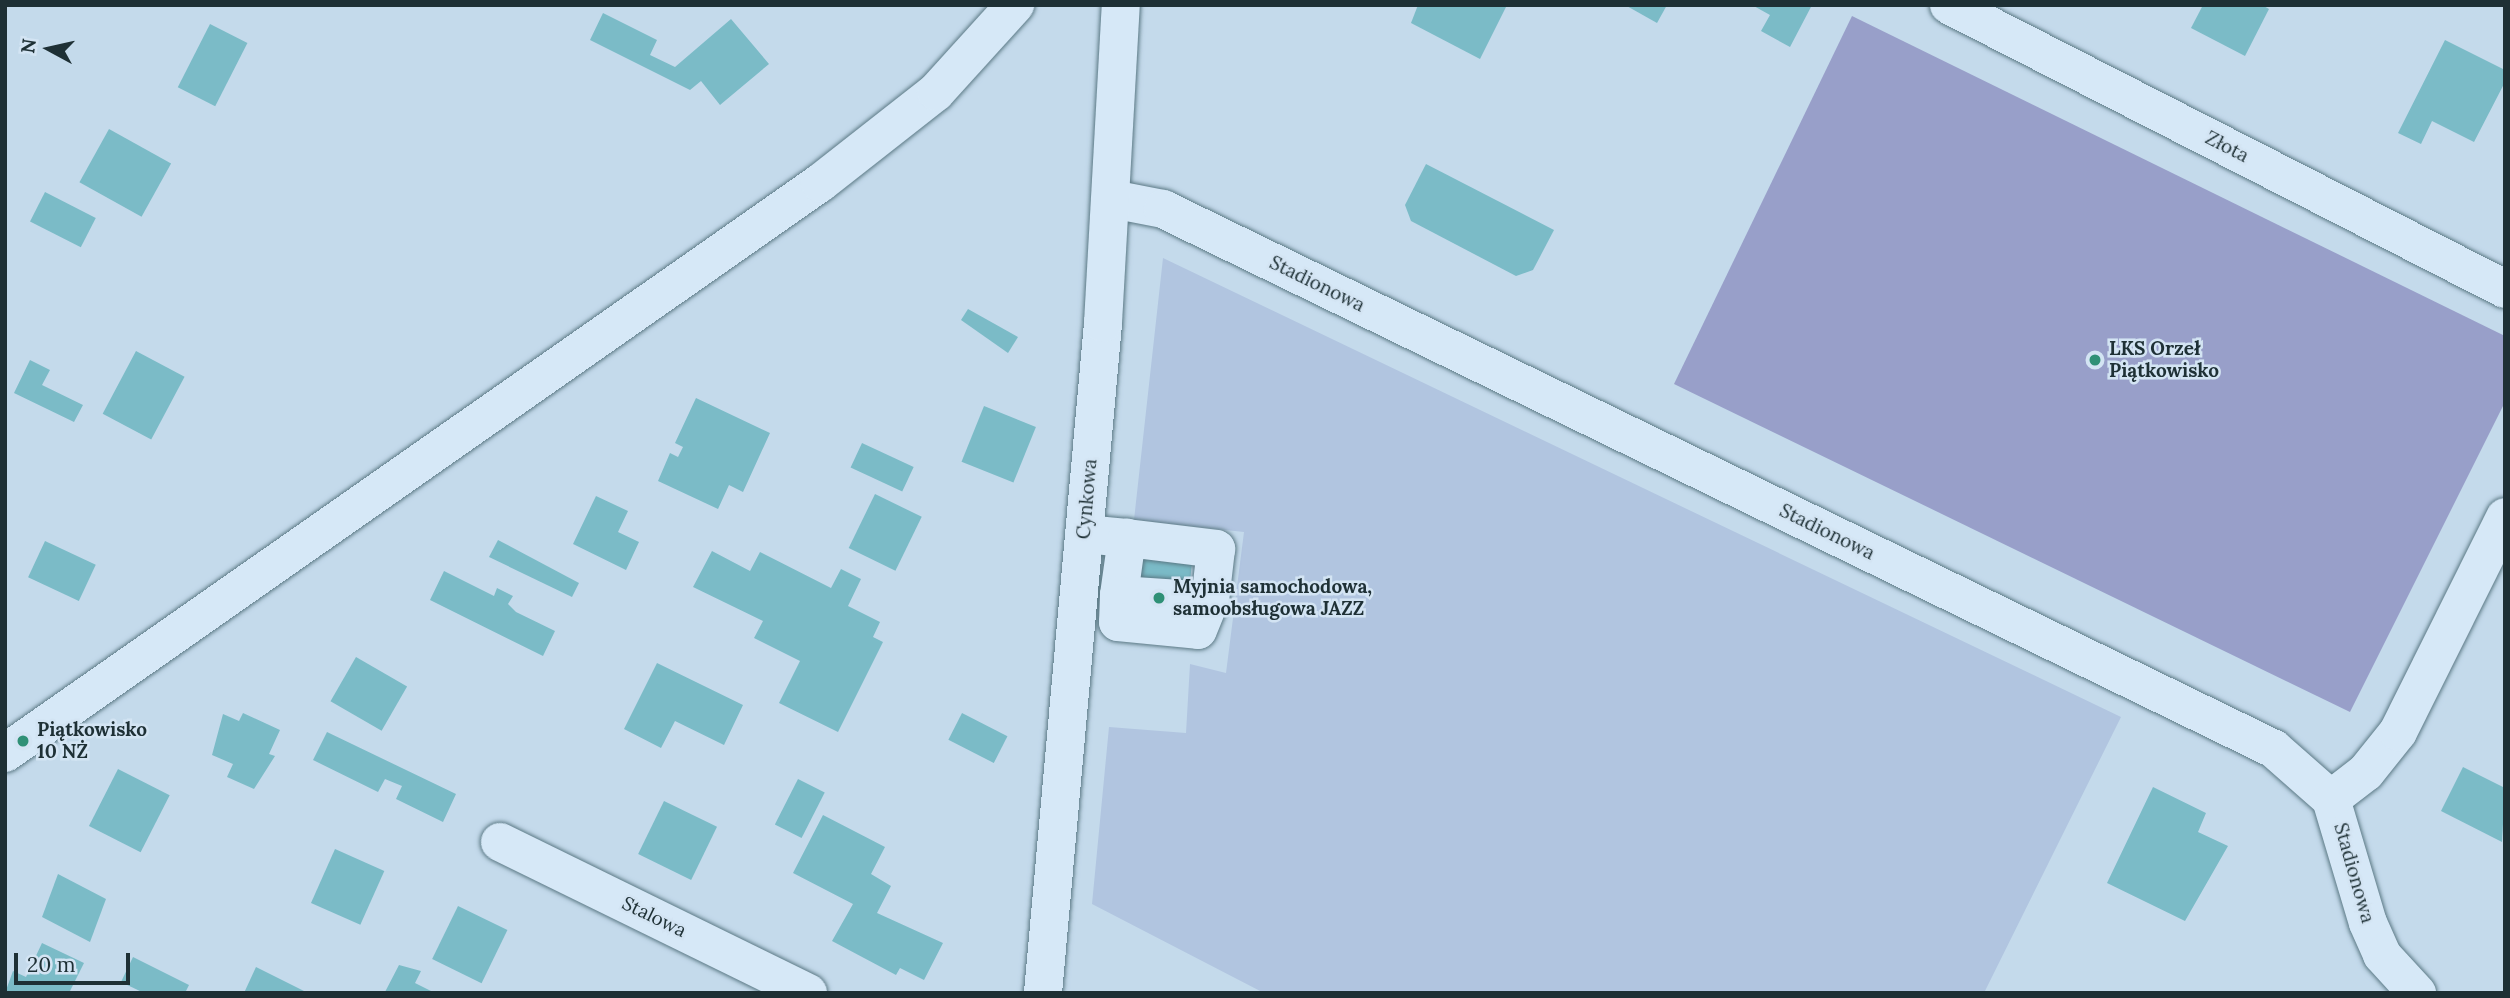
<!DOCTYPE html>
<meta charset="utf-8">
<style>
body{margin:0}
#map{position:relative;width:2510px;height:998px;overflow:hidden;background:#c4daeb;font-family:Lora,serif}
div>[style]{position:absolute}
.farmland>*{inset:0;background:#b1c5e0}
.green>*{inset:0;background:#989fc9}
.building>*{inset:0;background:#7bbbc7;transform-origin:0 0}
.roads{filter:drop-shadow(0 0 2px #5b7985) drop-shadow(0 0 2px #5b7985)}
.minor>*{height:38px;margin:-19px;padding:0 19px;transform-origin:19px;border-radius:19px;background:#d6e8f7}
.dots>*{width:19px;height:19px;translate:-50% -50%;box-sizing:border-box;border:4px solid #d3e4f3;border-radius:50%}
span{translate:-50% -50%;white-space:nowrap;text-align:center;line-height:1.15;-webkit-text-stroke:5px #d3e4f3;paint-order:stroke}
.street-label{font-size:19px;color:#1e3035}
.poi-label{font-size:19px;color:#1e3035;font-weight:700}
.left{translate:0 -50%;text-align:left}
.frame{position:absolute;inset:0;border:7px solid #1e3035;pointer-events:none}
.north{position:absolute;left:14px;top:14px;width:70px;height:70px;-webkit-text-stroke:5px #d3e4f3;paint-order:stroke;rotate:278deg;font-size:19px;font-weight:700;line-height:28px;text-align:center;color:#1e3035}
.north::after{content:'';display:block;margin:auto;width:24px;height:32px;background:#1e3035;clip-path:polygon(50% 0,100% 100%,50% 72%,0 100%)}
.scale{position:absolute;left:14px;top:953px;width:116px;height:32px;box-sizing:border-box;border:4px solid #1e3035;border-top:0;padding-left:9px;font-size:21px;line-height:24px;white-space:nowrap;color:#1e3035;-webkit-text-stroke:5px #d3e4f3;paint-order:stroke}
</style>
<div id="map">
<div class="farmland">
<i style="clip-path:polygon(1163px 258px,2121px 717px,1984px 993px,1264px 993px,1092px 904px,1109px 727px,1186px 733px,1190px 664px,1226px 673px,1244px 532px,1134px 520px)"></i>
</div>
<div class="green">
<i style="clip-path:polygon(1852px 16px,2505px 336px,2505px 402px,2350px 712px,1674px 384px)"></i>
</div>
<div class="building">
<i style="clip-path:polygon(1418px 5px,1507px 5px,1480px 59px,1411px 23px)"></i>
<i style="clip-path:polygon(1625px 5px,1667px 5px,1657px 23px)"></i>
<i style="clip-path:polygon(1752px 5px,1812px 5px,1790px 47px,1761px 31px,1770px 15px)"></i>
<i style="clip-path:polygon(2203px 5px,2262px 5px,2269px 9px,2245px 56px,2191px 28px)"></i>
<i style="clip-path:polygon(603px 13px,657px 40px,650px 55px,675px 67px,731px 19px,769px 64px,720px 105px,701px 81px,690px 90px,590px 40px)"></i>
<i style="left:210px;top:24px;width:42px;height:71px;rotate:27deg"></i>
<i style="clip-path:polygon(2445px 40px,2505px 70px,2505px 82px,2474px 142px,2432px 121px,2421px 144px,2398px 133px)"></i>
<i style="left:109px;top:129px;width:71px;height:61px;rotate:29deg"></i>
<i style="clip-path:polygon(1426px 164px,1554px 230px,1533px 270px,1516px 276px,1411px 221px,1405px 205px)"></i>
<i style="left:45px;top:192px;width:57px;height:33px;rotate:27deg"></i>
<i style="clip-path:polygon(968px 309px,1018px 337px,1008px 353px,961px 320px)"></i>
<i style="left:136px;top:351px;width:55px;height:71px;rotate:28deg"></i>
<i style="clip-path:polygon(30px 360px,50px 370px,42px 385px,83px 405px,74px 422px,14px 393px)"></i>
<i style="clip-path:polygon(696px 398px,770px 433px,743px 492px,729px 485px,718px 509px,658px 481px,670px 453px,678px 457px,683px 447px,675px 443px)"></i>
<i style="left:984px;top:406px;width:56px;height:60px;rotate:22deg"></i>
<i style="left:862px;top:443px;width:57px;height:27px;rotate:25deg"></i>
<i style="left:875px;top:494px;width:52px;height:60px;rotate:26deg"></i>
<i style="clip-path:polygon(596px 496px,628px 511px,618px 532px,639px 542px,626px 570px,573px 544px)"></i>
<i style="clip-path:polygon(498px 540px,579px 583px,572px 597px,489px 557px)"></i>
<i style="left:45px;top:541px;width:56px;height:40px;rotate:25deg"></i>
<i style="clip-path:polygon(712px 551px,750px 571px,760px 552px,831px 588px,841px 569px,861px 579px,848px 606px,880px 622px,873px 637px,883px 642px,838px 732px,779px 703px,800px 661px,754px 638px,763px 621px,693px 587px)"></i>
<i style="left:1133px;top:558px;width:59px;height:74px;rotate:5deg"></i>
<i style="clip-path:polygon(444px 571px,494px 596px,497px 588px,513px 596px,508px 604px,516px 612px,555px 631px,543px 656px,430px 600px)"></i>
<i style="left:356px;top:657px;width:59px;height:51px;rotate:30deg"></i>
<i style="clip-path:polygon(657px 663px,743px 705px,724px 745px,675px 721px,661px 748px,624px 729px)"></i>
<i style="clip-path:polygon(243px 713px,280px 730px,269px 754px,275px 756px,254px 789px,227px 777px,233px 764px,212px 755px,223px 714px,239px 721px)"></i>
<i style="left:962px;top:713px;width:51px;height:30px;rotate:27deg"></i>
<i style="clip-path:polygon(327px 732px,456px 794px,443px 822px,396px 799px,402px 786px,385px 779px,378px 792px,313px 760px)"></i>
<i style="clip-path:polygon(2463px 767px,2505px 788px,2502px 842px,2441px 811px)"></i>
<i style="left:118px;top:769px;width:58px;height:64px;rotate:27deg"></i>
<i style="left:798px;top:779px;width:30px;height:51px;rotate:27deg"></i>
<i style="clip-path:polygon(2153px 787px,2206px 813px,2198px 832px,2228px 846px,2185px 921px,2107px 883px)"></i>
<i style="left:664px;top:801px;width:59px;height:59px;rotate:26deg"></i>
<i style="clip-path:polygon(823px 815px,885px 847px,871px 874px,891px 886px,877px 913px,943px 943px,924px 980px,900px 968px,896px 975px,832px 941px,853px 904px,793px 873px)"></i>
<i style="left:335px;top:849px;width:54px;height:59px;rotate:24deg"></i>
<i style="clip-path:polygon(58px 874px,106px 899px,90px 942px,42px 917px)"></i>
<i style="left:458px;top:906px;width:55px;height:59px;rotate:26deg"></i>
<i style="clip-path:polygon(42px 943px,84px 963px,69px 993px,5px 993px,13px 971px,26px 977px)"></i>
<i style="clip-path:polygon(133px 957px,189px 985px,185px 993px,144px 993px,121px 982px)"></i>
<i style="clip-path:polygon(399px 965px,421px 971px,415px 983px,435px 993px,385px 992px)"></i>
<i style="clip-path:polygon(256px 967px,304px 991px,302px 993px,244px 993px)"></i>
</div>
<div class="roads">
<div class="minor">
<i style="left:1949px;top:5px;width:624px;rotate:27.06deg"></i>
<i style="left:1112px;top:199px;width:52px;rotate:11.1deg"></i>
<i style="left:1163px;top:209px;width:1235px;rotate:25.92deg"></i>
<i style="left:2274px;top:749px;width:76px;rotate:41.3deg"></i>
<i style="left:2331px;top:799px;width:129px;rotate:73.4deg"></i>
<i style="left:2368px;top:923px;width:35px;rotate:66deg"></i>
<i style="left:2382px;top:955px;width:52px;rotate:47.4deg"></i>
<i style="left:1084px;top:534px;width:43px;rotate:5.3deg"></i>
<i style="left:1127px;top:538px;width:90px;rotate:7deg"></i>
<i style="left:1216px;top:549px;width:52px;rotate:96.6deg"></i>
<i style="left:1210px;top:601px;width:91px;rotate:-176.2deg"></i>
<i style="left:1119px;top:595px;width:58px;rotate:-82deg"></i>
<i style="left:1119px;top:595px;width:27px;rotate:92deg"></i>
<i style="left:1118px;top:622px;width:80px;rotate:5.7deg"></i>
<i style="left:1198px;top:630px;width:31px;rotate:-68deg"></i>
<i style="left:5px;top:753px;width:995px;rotate:-34.97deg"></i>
<i style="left:820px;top:183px;width:147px;rotate:-38.1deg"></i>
<i style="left:936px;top:92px;width:118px;rotate:-47.8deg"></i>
<i style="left:2331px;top:799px;width:44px;rotate:-37.6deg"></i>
<i style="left:2366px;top:772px;width:51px;rotate:-51.3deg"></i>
<i style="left:2398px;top:732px;width:240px;rotate:-63.5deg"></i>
<i style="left:500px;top:842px;width:343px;rotate:26.1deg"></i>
<i style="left:1043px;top:993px;width:673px;rotate:-84.88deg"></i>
<i style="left:1103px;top:323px;width:319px;rotate:-86.8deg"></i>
</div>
</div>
<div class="dots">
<i style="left:2095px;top:360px;background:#2f9076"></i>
<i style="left:1159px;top:598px;background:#2f9076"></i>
<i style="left:23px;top:741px;background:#2f9076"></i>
</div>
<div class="street-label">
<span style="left:2227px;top:147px;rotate:27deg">Złota</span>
<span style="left:1317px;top:284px;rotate:26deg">Stadionowa</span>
<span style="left:1087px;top:499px;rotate:-85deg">Cynkowa</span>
<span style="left:1827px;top:532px;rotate:26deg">Stadionowa</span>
<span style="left:2354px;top:873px;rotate:74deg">Stadionowa</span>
<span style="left:654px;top:917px;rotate:26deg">Stalowa</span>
</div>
<div class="poi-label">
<span class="left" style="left:2109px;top:360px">LKS Orzeł<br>Piątkowisko</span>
<span class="left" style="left:1173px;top:598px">Myjnia samochodowa,<br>samoobsługowa JAZZ</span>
<span class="left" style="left:37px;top:741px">Piątkowisko<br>10 NŻ</span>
</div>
<div class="frame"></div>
<div class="north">N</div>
<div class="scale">20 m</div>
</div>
